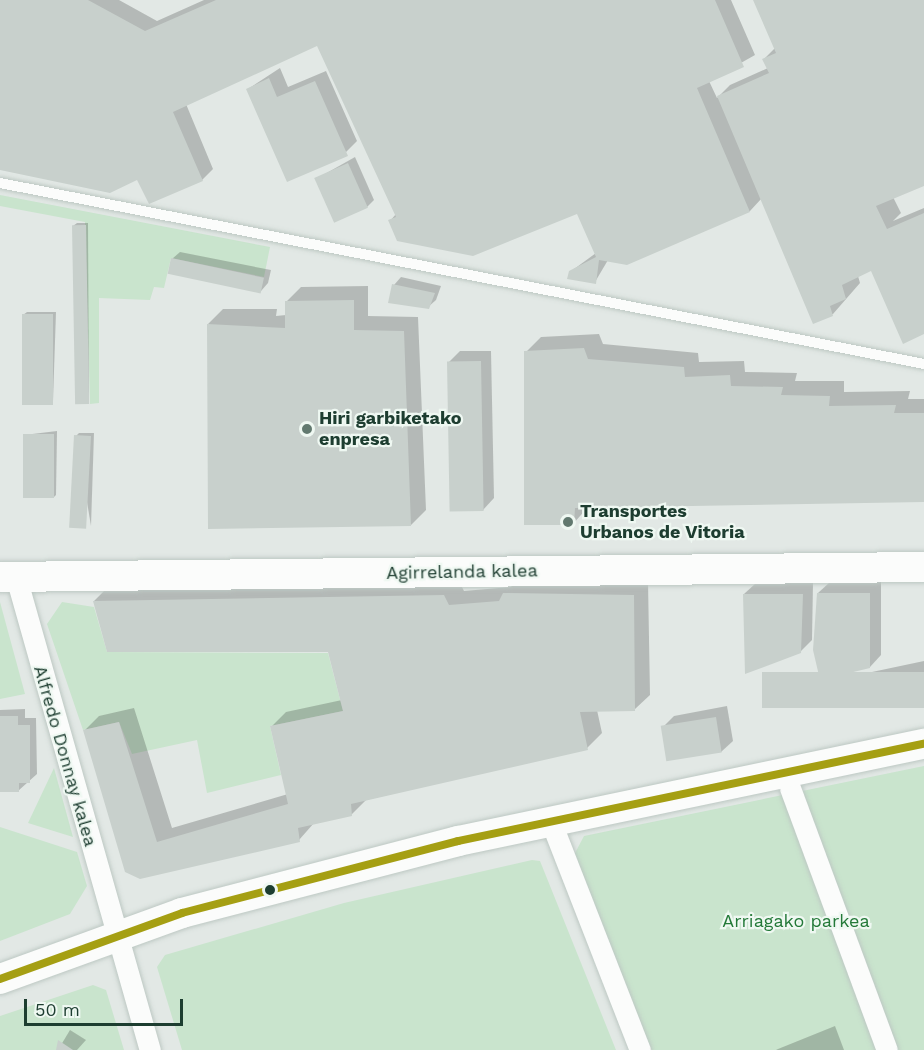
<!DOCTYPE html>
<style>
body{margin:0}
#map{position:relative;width:924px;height:1050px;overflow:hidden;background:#e2e8e5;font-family:"Work Sans",sans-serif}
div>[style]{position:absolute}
.green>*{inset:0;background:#c9e4cd}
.shadow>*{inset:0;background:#0003}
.building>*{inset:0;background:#c8d0cc;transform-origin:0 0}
.roads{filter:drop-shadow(0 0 2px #bdc8c3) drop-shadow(0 0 2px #bdc8c3)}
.lane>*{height:10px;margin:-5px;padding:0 5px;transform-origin:5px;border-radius:5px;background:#fbfcfb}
.street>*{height:21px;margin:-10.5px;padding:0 10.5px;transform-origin:10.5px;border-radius:10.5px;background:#fbfcfb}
.secondary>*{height:30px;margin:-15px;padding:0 15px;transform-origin:15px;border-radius:15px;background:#fbfcfb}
.bus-1>*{height:8px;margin:-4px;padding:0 4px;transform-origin:4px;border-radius:4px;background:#a59f13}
.dots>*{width:16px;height:16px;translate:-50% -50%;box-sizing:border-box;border:3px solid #eff8f2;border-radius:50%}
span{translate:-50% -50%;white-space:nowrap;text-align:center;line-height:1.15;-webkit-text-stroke:4.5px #eff8f2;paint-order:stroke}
.poi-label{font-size:18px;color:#1d3d30;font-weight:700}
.left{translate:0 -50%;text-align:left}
.street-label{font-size:18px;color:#1d3d30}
.park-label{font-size:18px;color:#237938}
.scale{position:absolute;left:24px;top:999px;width:159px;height:27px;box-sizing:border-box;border:3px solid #1d3d30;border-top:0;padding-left:8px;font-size:18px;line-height:21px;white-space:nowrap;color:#1d3d30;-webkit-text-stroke:4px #eff8f2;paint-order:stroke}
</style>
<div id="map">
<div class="green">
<i style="clip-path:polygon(0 195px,270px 247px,264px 277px,171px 258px,164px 288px,154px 287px,150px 300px,99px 298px,99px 403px,90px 404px,85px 222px,0 206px)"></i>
<i style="clip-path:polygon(0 602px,25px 694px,0 699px)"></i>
<i style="clip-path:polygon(62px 602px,94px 607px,107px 652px,328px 653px,343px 711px,270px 726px,281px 775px,207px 793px,197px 740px,132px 754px,119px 722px,83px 730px,47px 624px)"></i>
<i style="clip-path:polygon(924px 766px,924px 1050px,651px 1050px,577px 866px,574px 855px,584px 836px)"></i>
<i style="clip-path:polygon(54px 768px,73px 837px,28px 823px)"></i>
<i style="clip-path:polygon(0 827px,77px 852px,87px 886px,70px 914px,0 941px)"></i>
<i style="clip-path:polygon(532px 860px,540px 861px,616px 1050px,182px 1050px,157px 967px,165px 955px,344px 903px)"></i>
<i style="clip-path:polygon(93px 985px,106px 990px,124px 1050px,0 1050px,0 1016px)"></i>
</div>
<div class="shadow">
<i style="clip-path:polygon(0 0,119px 0,157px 21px,204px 0,731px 0,755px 55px,709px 81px,717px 98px,730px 85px,768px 68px,764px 59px,775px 48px,755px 0,924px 0,924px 184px,893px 197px,901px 213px,893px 221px,924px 208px,924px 333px,872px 269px,858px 276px,860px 283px,833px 314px,814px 322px,762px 198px,750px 211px,627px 264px,608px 260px,595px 282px,570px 272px,596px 253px,577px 212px,390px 221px,396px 214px,318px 44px,186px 104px,213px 169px,202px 180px,0 168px)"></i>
<i style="clip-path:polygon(280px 68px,288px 87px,326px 71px,357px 141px,346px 152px,248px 89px)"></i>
<i style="clip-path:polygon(355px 157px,374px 200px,367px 207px,316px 179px)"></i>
<i style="clip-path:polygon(77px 223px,88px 223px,89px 402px,73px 226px)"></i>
<i style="clip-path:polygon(180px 252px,271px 270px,268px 283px,261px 291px,172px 259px)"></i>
<i style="clip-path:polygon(401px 277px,441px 286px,436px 300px,428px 307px,394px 285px)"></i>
<i style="clip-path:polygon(368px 286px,368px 316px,418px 317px,426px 510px,411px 525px,208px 324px,223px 309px,277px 309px,276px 316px,286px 315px,286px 302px,301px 287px)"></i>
<i style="clip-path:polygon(27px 312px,56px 312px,53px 401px,23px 315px)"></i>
<i style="clip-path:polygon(599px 334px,603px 344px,698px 353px,699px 362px,744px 361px,745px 372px,797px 373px,795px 381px,844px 381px,844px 392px,910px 391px,908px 399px,924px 399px,924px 501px,588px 507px,573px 524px,526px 352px,541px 337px)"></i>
<i style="clip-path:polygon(460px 351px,491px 351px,494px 498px,483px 510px,449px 362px)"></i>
<i style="clip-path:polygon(57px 431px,56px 495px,53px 498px,24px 435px)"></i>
<i style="clip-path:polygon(79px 433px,94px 433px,91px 526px,76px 436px)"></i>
<i style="clip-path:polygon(519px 579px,648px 581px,650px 695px,635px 709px,597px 710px,602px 733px,587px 748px,366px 800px,351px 815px,314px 823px,299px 840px,140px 877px,84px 731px,99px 716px,134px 708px,172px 828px,288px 794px,271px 727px,286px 712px,342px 700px,329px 651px,94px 601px,109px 586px,459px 581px,464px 591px,511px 587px)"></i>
<i style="clip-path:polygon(830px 582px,881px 582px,881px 655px,870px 667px,818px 593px)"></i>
<i style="clip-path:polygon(756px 583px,813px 583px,812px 640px,800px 652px,744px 594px)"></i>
<i style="clip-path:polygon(924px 661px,924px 706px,767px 706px,782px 691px)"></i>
<i style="clip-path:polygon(727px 706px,733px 741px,721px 752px,663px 727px,674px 716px)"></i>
<i style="clip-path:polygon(25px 709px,25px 718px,36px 718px,37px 774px,18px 791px,0 791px,0 710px)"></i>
<i style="clip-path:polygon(835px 1026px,844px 1050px,776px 1050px,778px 1049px)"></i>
<i style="clip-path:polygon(70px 1030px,86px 1040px,77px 1050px,58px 1050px)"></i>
</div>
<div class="building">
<i style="clip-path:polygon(0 0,88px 0,145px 31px,216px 0,715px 0,744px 67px,697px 88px,750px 212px,627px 265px,599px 260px,596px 284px,567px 279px,569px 271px,596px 257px,577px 214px,473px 256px,397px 241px,388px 220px,396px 217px,317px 46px,173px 112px,203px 181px,149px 204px,137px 180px,110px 193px,0 170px)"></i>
<i style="clip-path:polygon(753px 0,924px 0,924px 186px,876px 206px,887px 229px,924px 213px,924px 334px,903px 344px,871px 271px,842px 285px,846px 299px,830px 306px,833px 316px,813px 324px,717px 96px,769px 73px,762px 59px,776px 53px)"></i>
<i style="clip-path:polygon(269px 78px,277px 97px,315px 81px,348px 156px,287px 182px,246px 89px)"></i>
<i style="left:348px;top:163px;width:49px;height:37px;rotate:66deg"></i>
<i style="left:86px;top:225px;width:179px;height:14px;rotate:89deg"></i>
<i style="left:171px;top:258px;width:95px;height:16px;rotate:12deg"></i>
<i style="clip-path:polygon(392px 284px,435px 293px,429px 309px,388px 303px)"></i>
<i style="clip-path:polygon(354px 300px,354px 330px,404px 331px,411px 526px,208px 529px,207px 324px,285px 328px,285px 301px)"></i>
<i style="left:22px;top:314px;width:31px;height:91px"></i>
<i style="clip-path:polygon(584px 348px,588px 359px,684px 367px,685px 377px,730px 375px,731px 386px,783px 387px,781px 395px,830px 396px,829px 406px,896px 405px,894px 413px,924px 413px,924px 502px,575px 508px,574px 525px,524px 525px,524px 351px)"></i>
<i style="left:481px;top:361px;width:150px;height:34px;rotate:89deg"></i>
<i style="left:23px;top:434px;width:31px;height:64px"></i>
<i style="left:74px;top:435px;width:17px;height:93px;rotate:3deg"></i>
<i style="clip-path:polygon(503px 593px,634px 595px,635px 711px,580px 712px,588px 750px,351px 804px,352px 816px,298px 828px,300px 842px,140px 879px,125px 872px,83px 730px,119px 722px,157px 842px,288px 804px,270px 726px,343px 711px,328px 652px,107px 652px,93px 601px,444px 595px,449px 605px,499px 601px)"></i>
<i style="clip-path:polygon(817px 593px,870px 593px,870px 668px,820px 680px,813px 650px)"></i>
<i style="clip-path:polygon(743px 594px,803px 594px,801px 653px,745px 674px)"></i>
<i style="left:924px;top:672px;width:36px;height:162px;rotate:90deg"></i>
<i style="clip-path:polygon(0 716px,18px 716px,18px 725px,30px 725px,30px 783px,19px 783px,19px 792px,0 792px)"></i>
<i style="left:716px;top:717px;width:36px;height:56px;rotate:81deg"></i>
<i style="clip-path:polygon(58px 1040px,73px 1050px,56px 1050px)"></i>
</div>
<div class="roads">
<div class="lane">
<i style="left:0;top:183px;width:942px;rotate:11.08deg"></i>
</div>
<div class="street">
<i style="left:16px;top:577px;width:492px;rotate:74.2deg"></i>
<i style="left:790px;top:788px;width:279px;rotate:69.7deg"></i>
<i style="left:551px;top:822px;width:245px;rotate:68.7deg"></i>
</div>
<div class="secondary">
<i style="left:0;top:577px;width:924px;rotate:-0.62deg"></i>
<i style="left:0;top:979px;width:194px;rotate:-19.9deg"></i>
<i style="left:182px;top:913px;width:285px;rotate:-14.6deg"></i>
<i style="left:458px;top:841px;width:476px;rotate:-11.8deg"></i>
</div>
</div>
<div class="bus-1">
<i style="left:0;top:979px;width:194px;rotate:-19.9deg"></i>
<i style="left:182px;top:913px;width:285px;rotate:-14.6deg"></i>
<i style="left:458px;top:841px;width:476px;rotate:-11.8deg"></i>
</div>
<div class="dots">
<i style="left:307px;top:429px;background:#62796f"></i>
<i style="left:568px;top:522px;background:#62796f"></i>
<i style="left:270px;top:890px;background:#1d3d30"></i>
</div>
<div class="poi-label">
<span class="left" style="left:319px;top:429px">Hiri garbiketako<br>enpresa</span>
<span class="left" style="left:580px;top:522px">Transportes<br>Urbanos de Vitoria</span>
</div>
<div class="street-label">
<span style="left:462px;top:572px;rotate:-1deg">Agirrelanda kalea</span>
<span style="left:65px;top:756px;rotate:74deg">Alfredo Donnay kalea</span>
</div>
<div class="park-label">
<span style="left:796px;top:921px">Arriagako parkea</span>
</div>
<div class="scale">50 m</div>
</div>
